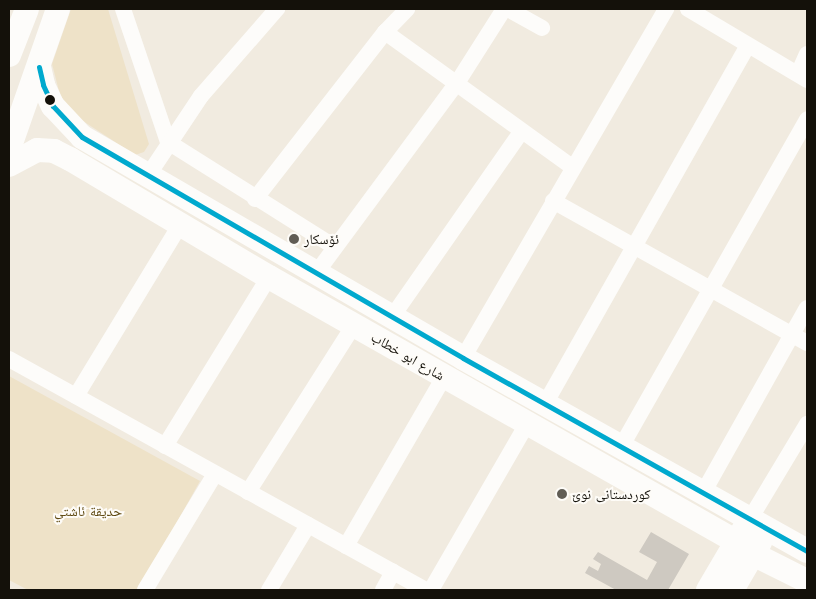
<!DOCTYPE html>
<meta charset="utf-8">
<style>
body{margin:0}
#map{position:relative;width:816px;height:599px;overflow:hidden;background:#f1ebe0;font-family:"Work Sans","Noto Naskh Arabic",sans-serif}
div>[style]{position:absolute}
.green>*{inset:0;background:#eee2c8}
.building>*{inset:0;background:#cec9c1}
.street>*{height:16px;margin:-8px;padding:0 8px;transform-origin:8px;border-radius:8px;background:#fdfcfa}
.secondary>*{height:24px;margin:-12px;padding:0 12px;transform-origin:12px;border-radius:12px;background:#fdfcfa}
.bus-1>*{height:5px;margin:-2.5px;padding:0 2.5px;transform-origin:2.5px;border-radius:2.5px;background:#00a9ce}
.dots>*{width:14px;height:14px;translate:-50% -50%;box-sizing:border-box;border:2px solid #fefcf8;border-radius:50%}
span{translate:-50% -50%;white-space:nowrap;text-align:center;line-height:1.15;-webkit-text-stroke:4px #fefcf8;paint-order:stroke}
.poi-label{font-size:14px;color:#14110a}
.left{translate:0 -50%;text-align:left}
.street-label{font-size:14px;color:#14110a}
.park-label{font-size:14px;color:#5e480f}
.frame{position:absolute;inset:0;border:10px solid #14110a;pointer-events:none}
</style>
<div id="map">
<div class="green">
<i style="clip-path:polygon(71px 9px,108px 9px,149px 144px,144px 152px,135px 155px,86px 123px,69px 110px,60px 95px,52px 64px)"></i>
<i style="clip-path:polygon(9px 376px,200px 481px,139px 590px,28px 590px,9px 580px)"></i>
</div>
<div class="building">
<i style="clip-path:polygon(651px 532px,689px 554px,668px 590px,616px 590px,585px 573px,589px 566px,598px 571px,601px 564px,593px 559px,598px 552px,647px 580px,657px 562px,639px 552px)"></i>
</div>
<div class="street">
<i style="left:123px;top:9px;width:140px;rotate:71.3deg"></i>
<i style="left:168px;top:142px;width:197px;rotate:32.2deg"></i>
<i style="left:508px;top:9px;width:39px;rotate:29deg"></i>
<i style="left:688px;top:9px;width:139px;rotate:30.8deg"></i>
<i style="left:385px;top:32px;width:231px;rotate:35.8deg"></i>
<i style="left:798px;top:74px;width:22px;rotate:-66deg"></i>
<i style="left:147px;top:177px;width:97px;rotate:-56.3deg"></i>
<i style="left:201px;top:96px;width:116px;rotate:-48.9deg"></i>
<i style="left:255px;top:199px;width:212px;rotate:-52.1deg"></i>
<i style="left:385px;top:32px;width:32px;rotate:-46deg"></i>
<i style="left:553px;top:201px;width:291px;rotate:29.2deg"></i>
<i style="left:317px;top:272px;width:235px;rotate:-53.5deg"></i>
<i style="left:457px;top:83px;width:88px;rotate:-57.6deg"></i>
<i style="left:392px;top:317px;width:226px;rotate:-55.1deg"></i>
<i style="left:463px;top:358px;width:404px;rotate:-59.8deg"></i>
<i style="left:9px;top:359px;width:477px;rotate:29deg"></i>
<i style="left:76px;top:396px;width:200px;rotate:-58.7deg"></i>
<i style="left:545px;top:404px;width:412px;rotate:-60.5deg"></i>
<i style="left:165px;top:446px;width:198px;rotate:-58.4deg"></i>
<i style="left:621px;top:447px;width:377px;rotate:-60.4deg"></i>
<i style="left:248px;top:492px;width:198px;rotate:-57.6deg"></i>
<i style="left:703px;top:493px;width:212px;rotate:-60.7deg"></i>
<i style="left:750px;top:519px;width:111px;rotate:-59deg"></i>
<i style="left:346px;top:546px;width:195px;rotate:-59.9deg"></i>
<i style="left:145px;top:590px;width:135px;rotate:-58.9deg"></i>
<i style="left:269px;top:590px;width:76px;rotate:-59deg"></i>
<i style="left:383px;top:590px;width:21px;rotate:-61deg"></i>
<i style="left:431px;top:590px;width:194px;rotate:-60deg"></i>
</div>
<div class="secondary">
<i style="left:9px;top:55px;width:49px;rotate:-68.6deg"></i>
<i style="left:39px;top:67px;width:18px;rotate:77deg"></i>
<i style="left:43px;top:85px;width:23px;rotate:65deg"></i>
<i style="left:53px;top:106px;width:42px;rotate:46.9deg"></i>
<i style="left:82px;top:137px;width:440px;rotate:30.1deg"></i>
<i style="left:463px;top:358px;width:394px;rotate:29.3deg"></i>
<i style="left:9px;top:149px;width:148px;rotate:-70.7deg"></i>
<i style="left:9px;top:165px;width:32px;rotate:-28deg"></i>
<i style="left:37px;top:150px;width:17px;rotate:3deg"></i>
<i style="left:54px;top:151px;width:18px;rotate:27deg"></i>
<i style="left:70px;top:159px;width:231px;rotate:30.7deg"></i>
<i style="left:269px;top:277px;width:538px;rotate:29.52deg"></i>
<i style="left:737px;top:542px;width:20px;rotate:37deg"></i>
<i style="left:753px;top:554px;width:60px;rotate:26.6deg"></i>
<i style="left:708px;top:590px;width:71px;rotate:-59.5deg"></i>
<i style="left:732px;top:590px;width:56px;rotate:-59.7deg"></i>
</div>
<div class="bus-1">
<i style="left:39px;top:67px;width:18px;rotate:77deg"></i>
<i style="left:43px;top:85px;width:23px;rotate:65deg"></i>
<i style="left:53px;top:106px;width:42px;rotate:46.9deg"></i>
<i style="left:82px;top:137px;width:440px;rotate:30.1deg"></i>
<i style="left:463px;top:358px;width:394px;rotate:29.3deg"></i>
</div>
<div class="dots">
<i style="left:50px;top:100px;background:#14110a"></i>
<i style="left:294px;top:239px;background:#615d55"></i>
<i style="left:562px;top:494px;background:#615d55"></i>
</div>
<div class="poi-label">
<span class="left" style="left:304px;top:239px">ئۆسکار</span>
<span class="left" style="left:572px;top:494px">کوردستانی نوێ</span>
</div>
<div class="street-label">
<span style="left:408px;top:356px;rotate:30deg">شارع ابو خطاب</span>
</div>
<div class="park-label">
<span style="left:88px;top:511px">حديقة ئاشتي</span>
</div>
<div class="frame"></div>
</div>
